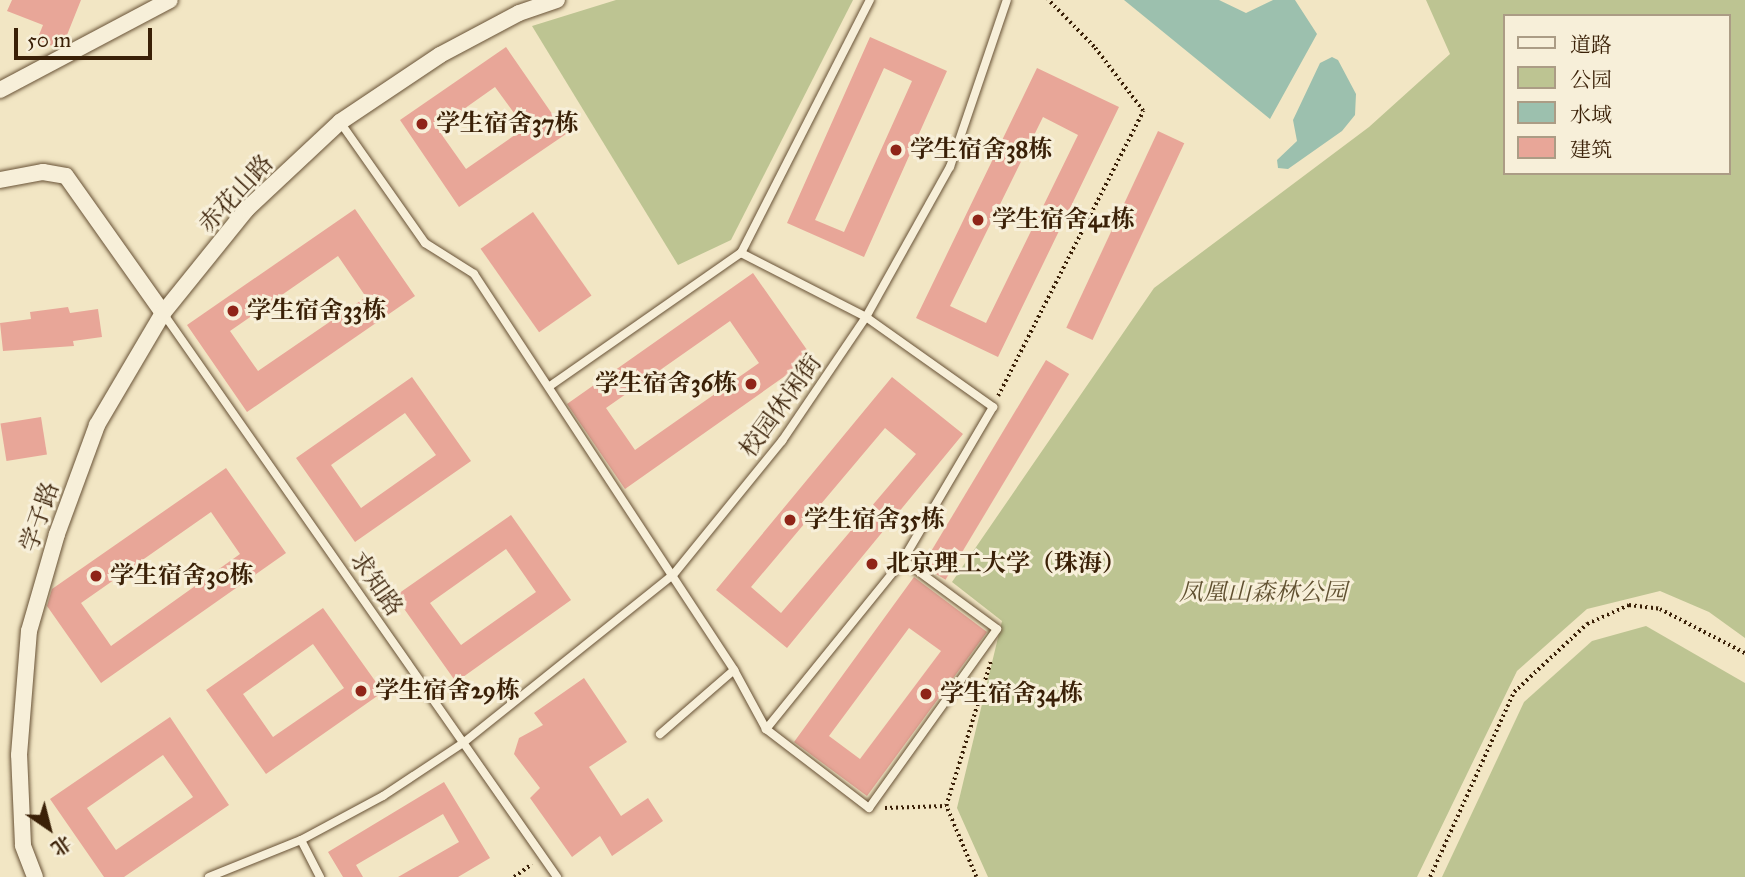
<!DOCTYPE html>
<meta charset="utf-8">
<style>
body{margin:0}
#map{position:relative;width:1745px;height:877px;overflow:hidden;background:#f2e6c4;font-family:"IM FELL Great Primer","Noto Serif SC",serif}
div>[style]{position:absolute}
.green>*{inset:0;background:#bdc492}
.water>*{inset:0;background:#9cc0ae}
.building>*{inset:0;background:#e8a698;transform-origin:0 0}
.path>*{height:3.5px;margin-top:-1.75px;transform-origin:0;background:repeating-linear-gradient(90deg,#3a2007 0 2px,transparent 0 5.5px)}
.roads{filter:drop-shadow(0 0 2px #685236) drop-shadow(0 0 2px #685236)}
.lane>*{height:8px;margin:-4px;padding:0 4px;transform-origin:4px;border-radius:4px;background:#f7efd9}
.street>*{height:16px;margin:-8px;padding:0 8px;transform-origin:8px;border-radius:8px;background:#f7efd9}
.dots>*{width:19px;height:19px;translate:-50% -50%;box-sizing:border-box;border:4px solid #f7efd9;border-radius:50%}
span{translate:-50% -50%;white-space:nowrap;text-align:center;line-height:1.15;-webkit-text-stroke:6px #f7efd9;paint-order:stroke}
.poi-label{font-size:24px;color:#3a2007;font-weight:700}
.left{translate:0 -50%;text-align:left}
.right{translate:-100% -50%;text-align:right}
.street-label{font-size:24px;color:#3a2007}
.park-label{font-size:24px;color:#615131;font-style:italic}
.legend{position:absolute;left:1503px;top:14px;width:228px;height:161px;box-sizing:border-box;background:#f7efd9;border:2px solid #ab9c85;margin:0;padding:9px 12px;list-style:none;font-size:21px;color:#3a2007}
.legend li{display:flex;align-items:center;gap:14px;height:35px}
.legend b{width:35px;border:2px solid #ab9c85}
.north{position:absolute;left:14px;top:793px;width:70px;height:70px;-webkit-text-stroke:5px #f7efd9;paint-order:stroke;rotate:145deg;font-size:19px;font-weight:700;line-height:28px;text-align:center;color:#3a2007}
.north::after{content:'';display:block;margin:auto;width:24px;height:32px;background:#3a2007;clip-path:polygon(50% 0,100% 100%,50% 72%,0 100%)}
.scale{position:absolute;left:14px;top:28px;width:138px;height:32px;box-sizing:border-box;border:4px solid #3a2007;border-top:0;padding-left:9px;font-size:21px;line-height:24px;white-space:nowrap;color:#3a2007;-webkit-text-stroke:5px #f7efd9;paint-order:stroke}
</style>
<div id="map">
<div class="green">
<i style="clip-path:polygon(616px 0,853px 0,731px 240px,678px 265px,532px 26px)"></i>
<i style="clip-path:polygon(evenodd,1426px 0,1745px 0,1745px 638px,1709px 612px,1660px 591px,1587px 609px,1517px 671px,1417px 877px,988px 877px,957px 808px,1002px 621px,952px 582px,1154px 288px,1369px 127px,1450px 54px,1426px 0,1505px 16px,1729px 16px,1729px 173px,1505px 173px,1505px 16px)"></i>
<i style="clip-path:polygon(1646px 626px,1745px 683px,1745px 877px,1442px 877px,1524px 702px,1592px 641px)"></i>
</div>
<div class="water">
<i style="clip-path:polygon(1124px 0,1219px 0,1246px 13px,1273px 0,1295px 0,1317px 34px,1270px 119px)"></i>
<i style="clip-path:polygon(1332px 57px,1338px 60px,1356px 94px,1355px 115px,1342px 131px,1288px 169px,1278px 168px,1277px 160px,1297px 141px,1293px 120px,1320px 63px)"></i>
</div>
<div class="building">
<i style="clip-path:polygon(12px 0,81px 0,63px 45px,57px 48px,37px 40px,43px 25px,7px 11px)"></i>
<i style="clip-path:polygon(evenodd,870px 37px,947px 71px,864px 257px,787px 223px,870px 37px,884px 68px,912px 81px,844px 232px,815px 220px,884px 68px)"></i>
<i style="clip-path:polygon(evenodd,506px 47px,566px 134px,459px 207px,400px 120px,506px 47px,495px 87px,525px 128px,466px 169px,437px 128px,495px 87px)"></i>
<i style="clip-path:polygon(evenodd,1037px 68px,1119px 107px,998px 357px,916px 318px,1037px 68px,1043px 117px,1078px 135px,986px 323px,950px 306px,1043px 117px)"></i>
<i style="left:1158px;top:131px;width:29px;height:217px;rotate:25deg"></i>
<i style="clip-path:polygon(evenodd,355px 209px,415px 296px,247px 412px,187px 325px,355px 209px,338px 256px,366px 297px,258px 371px,230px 331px,338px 256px)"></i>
<i style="left:533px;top:212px;width:102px;height:64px;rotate:55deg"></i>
<i style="clip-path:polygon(evenodd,753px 273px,812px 357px,625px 489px,567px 404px,753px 273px,730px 321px,759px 363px,635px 450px,606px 408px,730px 321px)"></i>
<i style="clip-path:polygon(68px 307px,70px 313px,98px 309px,102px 337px,73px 341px,74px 346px,3px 351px,0 323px,31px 319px,30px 312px)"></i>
<i style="left:1046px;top:360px;width:27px;height:240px;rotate:31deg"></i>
<i style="clip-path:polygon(evenodd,412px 377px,471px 461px,355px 542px,296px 458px,412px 377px,405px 413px,436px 455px,361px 508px,331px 465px,405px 413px)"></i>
<i style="clip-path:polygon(evenodd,892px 377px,963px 434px,787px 648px,716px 590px,892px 377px,885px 428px,916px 454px,781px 613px,751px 587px,885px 428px)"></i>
<i style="left:41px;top:417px;width:38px;height:41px;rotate:81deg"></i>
<i style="clip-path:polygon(evenodd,226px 468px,286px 553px,101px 683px,47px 606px,52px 589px,226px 468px,211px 512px,240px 554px,111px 646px,81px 603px,211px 512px)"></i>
<i style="clip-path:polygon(evenodd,511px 515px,571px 600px,456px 682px,395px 596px,511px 515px,506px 549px,536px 592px,461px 645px,430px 603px,506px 549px)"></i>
<i style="clip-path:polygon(evenodd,914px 577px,987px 632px,867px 796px,794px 742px,914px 577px,909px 628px,941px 651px,860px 759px,829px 736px,909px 628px)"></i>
<i style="clip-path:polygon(evenodd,323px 608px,383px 692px,266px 774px,206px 690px,323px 608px,313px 644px,344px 688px,273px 737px,243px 694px,313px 644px)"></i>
<i style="clip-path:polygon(584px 678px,627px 742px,589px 767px,621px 816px,648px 798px,663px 821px,612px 856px,600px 836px,572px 857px,530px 798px,540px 788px,514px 754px,519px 738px,543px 725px,534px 713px)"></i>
<i style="clip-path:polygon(evenodd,170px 717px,229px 805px,124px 877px,104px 877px,50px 799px,170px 717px,163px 755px,193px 797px,116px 850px,87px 808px,163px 755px)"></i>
<i style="clip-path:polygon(444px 782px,490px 858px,458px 877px,398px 877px,459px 842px,443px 814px,356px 865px,363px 877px,343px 877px,328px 852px)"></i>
</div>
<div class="path">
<i style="left:998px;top:396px;width:320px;rotate:-63deg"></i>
<i style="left:1143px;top:111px;width:81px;rotate:-127.4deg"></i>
<i style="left:1094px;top:47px;width:66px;rotate:-134.4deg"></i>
<i style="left:885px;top:808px;width:61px;rotate:-1.9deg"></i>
<i style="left:514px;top:877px;width:22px;rotate:-36deg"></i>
<i style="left:976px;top:877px;width:77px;rotate:-112.9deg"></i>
<i style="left:946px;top:806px;width:152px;rotate:-72.8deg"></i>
<i style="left:1430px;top:877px;width:203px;rotate:-65.6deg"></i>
<i style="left:1514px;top:692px;width:100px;rotate:-43deg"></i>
<i style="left:1587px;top:624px;width:46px;rotate:-24.3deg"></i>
<i style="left:1629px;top:605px;width:31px;rotate:7deg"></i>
<i style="left:1660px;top:609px;width:96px;rotate:27.4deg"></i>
</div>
<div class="roads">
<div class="lane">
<i style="left:340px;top:122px;width:148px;rotate:54.9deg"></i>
<i style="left:425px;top:243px;width:58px;rotate:32.3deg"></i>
<i style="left:474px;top:274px;width:474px;rotate:56.7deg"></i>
<i style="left:734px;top:670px;width:98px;rotate:139.1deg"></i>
<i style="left:741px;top:253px;width:140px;rotate:27.1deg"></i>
<i style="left:866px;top:317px;width:156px;rotate:35.3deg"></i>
<i style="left:993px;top:407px;width:178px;rotate:120.5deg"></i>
<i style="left:163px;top:313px;width:688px;rotate:55.06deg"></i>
<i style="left:550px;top:386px;width:233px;rotate:-34.9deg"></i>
<i style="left:741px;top:253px;width:284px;rotate:-63deg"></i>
<i style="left:734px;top:670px;width:67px;rotate:61.5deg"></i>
<i style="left:766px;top:729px;width:130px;rotate:37.5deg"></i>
<i style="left:869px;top:808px;width:220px;rotate:-54.4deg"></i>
<i style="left:997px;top:629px;width:117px;rotate:-143.7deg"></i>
<i style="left:903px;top:560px;width:218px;rotate:129deg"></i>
<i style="left:301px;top:840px;width:42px;rotate:62.8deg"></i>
<i style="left:209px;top:877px;width:99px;rotate:-21.9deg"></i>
<i style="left:301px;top:840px;width:93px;rotate:-28.2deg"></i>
<i style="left:383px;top:796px;width:96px;rotate:-33.5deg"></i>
<i style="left:463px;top:743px;width:269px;rotate:-38.7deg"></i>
<i style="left:673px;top:575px;width:173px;rotate:-50.9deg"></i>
<i style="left:782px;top:441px;width:150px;rotate:-55.9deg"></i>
<i style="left:866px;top:317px;width:172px;rotate:-60.8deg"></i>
<i style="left:950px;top:167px;width:176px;rotate:-71.2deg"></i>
</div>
<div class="street">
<i style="left:0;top:90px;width:192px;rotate:-27.9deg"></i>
<i style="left:0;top:180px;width:44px;rotate:-10.5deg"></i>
<i style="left:43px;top:172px;width:23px;rotate:10deg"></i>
<i style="left:66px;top:176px;width:168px;rotate:54.7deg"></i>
<i style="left:35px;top:877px;width:34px;rotate:-111deg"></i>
<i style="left:23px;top:845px;width:90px;rotate:-92.5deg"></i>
<i style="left:19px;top:755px;width:124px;rotate:-85.4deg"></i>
<i style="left:29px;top:631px;width:101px;rotate:-73.9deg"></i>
<i style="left:57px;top:534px;width:116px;rotate:-69.8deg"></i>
<i style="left:97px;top:425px;width:130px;rotate:-59.5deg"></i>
<i style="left:163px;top:313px;width:134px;rotate:-51.1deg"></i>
<i style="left:247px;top:209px;width:127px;rotate:-43.1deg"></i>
<i style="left:340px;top:122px;width:120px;rotate:-33.8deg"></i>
<i style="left:440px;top:55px;width:89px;rotate:-28deg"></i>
<i style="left:519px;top:13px;width:40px;rotate:-18.9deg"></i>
</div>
</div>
<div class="dots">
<i style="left:422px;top:124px;background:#8f2418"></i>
<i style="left:896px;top:150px;background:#8f2418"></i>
<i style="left:978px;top:220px;background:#8f2418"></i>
<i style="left:233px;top:311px;background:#8f2418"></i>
<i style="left:751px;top:384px;background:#8f2418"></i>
<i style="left:790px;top:520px;background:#8f2418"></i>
<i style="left:872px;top:564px;background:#8f2418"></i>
<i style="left:96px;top:576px;background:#8f2418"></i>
<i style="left:361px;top:691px;background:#8f2418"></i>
<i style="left:926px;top:694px;background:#8f2418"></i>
</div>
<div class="poi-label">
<span class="left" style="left:436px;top:124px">学生宿舍37栋</span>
<span class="left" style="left:910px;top:150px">学生宿舍38栋</span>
<span class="left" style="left:992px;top:220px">学生宿舍41栋</span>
<span class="left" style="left:247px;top:311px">学生宿舍33栋</span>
<span class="right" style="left:737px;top:384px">学生宿舍36栋</span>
<span class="left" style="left:804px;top:520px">学生宿舍35栋</span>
<span class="left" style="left:886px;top:564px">北京理工大学（珠海）</span>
<span class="left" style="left:110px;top:576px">学生宿舍30栋</span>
<span class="left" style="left:375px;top:691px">学生宿舍29栋</span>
<span class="left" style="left:940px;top:694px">学生宿舍34栋</span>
</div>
<div class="street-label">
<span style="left:236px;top:194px;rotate:-47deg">赤花山路</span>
<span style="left:781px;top:406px;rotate:-54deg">校园休闲街</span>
<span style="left:40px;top:517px;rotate:-71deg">学子路</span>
<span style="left:376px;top:584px;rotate:55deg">求知路</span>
</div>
<div class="park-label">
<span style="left:1263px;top:593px">凤凰山森林公园</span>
</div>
<ul class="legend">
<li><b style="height:9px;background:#f7efd9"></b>道路</li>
<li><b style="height:19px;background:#bdc492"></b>公园</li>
<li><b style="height:19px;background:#9cc0ae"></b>水域</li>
<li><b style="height:19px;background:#e8a698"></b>建筑</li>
</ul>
<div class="north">北</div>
<div class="scale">50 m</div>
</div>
